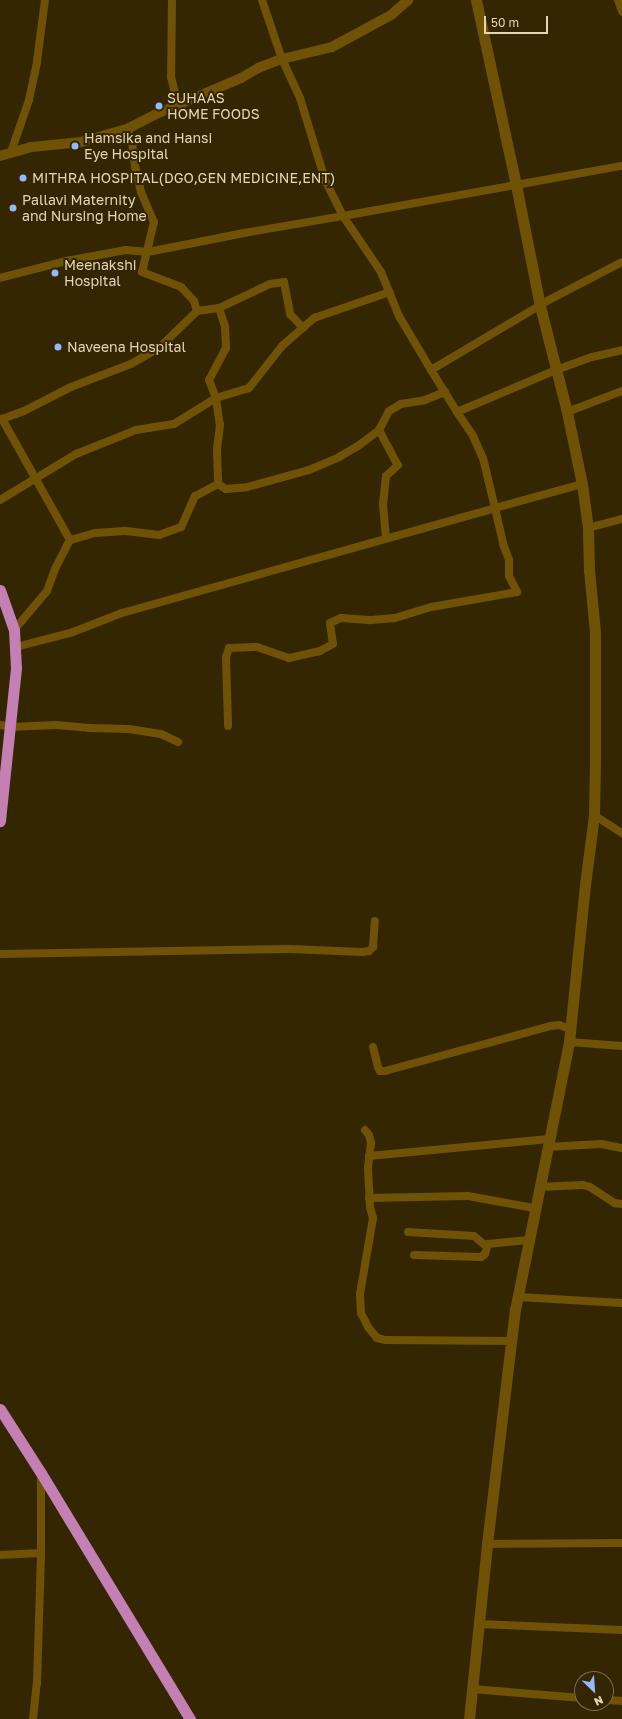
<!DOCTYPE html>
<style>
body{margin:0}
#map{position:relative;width:622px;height:1719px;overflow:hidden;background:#352602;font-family:"Golos Text",sans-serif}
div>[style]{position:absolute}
.minor>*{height:8px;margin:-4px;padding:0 4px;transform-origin:4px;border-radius:4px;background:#6f5205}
.tertiary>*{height:10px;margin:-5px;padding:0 5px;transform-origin:5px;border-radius:5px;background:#6f5205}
.secondary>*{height:11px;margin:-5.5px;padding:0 5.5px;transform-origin:5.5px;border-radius:5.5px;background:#6f5205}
.trunk>*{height:11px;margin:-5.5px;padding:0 5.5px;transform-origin:5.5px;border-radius:5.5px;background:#c480b4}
.dots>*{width:11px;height:11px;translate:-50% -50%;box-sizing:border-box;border:2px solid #352602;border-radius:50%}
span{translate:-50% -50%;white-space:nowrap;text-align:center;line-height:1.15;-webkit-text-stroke:4px #352602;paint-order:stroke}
.poi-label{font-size:14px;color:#e4d4b5}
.left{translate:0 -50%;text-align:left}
.north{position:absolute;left:574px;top:1671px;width:40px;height:40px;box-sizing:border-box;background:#352602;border:1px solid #7b6c4a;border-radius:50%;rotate:155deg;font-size:11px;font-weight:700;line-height:16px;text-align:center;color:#e4d4b5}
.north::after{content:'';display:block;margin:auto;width:14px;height:18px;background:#95b7fd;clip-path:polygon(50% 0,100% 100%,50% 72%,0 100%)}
.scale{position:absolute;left:484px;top:16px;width:64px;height:18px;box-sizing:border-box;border:2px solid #e4d4b5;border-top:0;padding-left:5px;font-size:12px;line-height:14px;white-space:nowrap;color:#e4d4b5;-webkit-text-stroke:3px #352602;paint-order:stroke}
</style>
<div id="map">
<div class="minor">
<i style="left:172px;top:0;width:77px;rotate:90.7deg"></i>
<i style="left:171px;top:77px;width:30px;rotate:76deg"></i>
<i style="left:262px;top:0;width:62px;rotate:71.3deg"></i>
<i style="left:282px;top:59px;width:43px;rotate:65.2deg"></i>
<i style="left:300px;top:98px;width:86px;rotate:73deg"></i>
<i style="left:325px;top:180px;width:40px;rotate:63.4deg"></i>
<i style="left:343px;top:216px;width:283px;rotate:-10.2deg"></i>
<i style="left:618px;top:0;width:12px;rotate:70deg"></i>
<i style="left:127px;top:129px;width:14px;rotate:69deg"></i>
<i style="left:132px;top:142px;width:24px;rotate:83deg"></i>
<i style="left:135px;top:166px;width:27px;rotate:77deg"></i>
<i style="left:141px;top:192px;width:33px;rotate:67deg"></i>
<i style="left:154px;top:222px;width:51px;rotate:103.5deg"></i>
<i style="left:142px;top:272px;width:42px;rotate:21deg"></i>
<i style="left:181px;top:287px;width:19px;rotate:47deg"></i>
<i style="left:194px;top:301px;width:10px;rotate:73deg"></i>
<i style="left:11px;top:152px;width:55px;rotate:-70.9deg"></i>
<i style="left:29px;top:100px;width:40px;rotate:-78deg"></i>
<i style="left:37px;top:61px;width:62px;rotate:-82.5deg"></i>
<i style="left:0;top:278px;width:68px;rotate:-14.4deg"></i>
<i style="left:66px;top:261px;width:61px;rotate:-10.4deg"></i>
<i style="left:126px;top:250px;width:22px;rotate:5deg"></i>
<i style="left:148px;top:252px;width:98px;rotate:-11.2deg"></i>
<i style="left:244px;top:233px;width:100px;rotate:-9.7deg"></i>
<i style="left:343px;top:216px;width:68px;rotate:55.8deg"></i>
<i style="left:381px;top:272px;width:48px;rotate:67.8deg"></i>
<i style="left:399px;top:316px;width:63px;rotate:59.3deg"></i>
<i style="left:431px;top:370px;width:135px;rotate:-30.7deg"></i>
<i style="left:547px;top:301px;width:85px;rotate:-27.5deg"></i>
<i style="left:219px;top:308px;width:20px;rotate:72deg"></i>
<i style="left:225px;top:327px;width:21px;rotate:87deg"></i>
<i style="left:226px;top:348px;width:36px;rotate:118deg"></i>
<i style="left:209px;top:380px;width:19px;rotate:69deg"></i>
<i style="left:216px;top:398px;width:27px;rotate:82deg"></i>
<i style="left:220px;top:425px;width:25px;rotate:97deg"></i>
<i style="left:217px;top:450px;width:34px;rotate:88deg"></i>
<i style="left:218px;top:484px;width:26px;rotate:152deg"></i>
<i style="left:195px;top:496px;width:34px;rotate:114deg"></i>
<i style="left:181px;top:527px;width:23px;rotate:160deg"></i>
<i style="left:159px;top:535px;width:35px;rotate:-173deg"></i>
<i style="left:124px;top:531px;width:29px;rotate:176deg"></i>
<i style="left:95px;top:533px;width:26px;rotate:164deg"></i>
<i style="left:70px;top:540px;width:139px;rotate:-119.3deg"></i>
<i style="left:2px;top:419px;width:23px;rotate:-20deg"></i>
<i style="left:24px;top:411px;width:53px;rotate:-27.1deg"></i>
<i style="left:71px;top:387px;width:64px;rotate:-21deg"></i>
<i style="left:131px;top:364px;width:32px;rotate:-30deg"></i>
<i style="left:159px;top:348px;width:53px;rotate:-44.2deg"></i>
<i style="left:197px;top:311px;width:22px;rotate:-8deg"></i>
<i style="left:219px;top:308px;width:56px;rotate:-25.2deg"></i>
<i style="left:270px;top:284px;width:14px;rotate:-8deg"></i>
<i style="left:284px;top:282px;width:33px;rotate:79deg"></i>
<i style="left:290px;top:314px;width:19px;rotate:47deg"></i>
<i style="left:431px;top:370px;width:49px;rotate:58.2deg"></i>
<i style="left:457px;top:412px;width:108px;rotate:-23deg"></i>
<i style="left:556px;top:370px;width:38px;rotate:-20deg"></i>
<i style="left:592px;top:357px;width:31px;rotate:-13deg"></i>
<i style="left:457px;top:412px;width:29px;rotate:56deg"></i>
<i style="left:473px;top:436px;width:24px;rotate:66deg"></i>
<i style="left:483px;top:458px;width:51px;rotate:76.5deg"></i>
<i style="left:495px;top:508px;width:90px;rotate:-15.4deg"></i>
<i style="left:567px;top:412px;width:59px;rotate:-20.9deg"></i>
<i style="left:379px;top:430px;width:40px;rotate:62deg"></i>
<i style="left:398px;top:465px;width:16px;rotate:137deg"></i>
<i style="left:386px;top:476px;width:28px;rotate:96deg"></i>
<i style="left:383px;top:504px;width:34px;rotate:85deg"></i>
<i style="left:218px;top:484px;width:9px;rotate:32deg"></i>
<i style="left:226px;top:489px;width:21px;rotate:-5deg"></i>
<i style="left:247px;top:487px;width:64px;rotate:-15.3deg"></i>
<i style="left:309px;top:470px;width:33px;rotate:-23deg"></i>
<i style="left:339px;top:457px;width:22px;rotate:-30deg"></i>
<i style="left:358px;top:446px;width:26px;rotate:-37deg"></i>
<i style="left:379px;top:430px;width:21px;rotate:-62deg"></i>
<i style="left:389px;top:411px;width:14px;rotate:-30deg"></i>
<i style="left:401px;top:404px;width:24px;rotate:-9deg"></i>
<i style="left:425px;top:400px;width:22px;rotate:-22deg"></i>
<i style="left:0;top:500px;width:89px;rotate:-31.2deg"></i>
<i style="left:76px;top:454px;width:65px;rotate:-21.8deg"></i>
<i style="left:136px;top:430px;width:38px;rotate:-9deg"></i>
<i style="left:174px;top:424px;width:49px;rotate:-31.8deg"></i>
<i style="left:216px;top:398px;width:34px;rotate:-17deg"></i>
<i style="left:249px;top:388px;width:53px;rotate:-51.8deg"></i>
<i style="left:282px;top:346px;width:43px;rotate:-41.2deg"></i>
<i style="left:314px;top:318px;width:80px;rotate:-18.9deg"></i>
<i style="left:588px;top:528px;width:35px;rotate:-15deg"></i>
<i style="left:14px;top:630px;width:51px;rotate:-49.8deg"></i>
<i style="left:47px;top:591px;width:23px;rotate:-70deg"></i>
<i style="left:55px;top:569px;width:33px;rotate:-63deg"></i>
<i style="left:16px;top:647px;width:59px;rotate:-14.7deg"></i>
<i style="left:73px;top:632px;width:53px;rotate:-21.2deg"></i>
<i style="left:122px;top:613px;width:387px;rotate:-15.7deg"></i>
<i style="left:495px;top:508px;width:37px;rotate:77deg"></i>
<i style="left:503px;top:544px;width:17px;rotate:69deg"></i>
<i style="left:509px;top:560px;width:16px;rotate:90deg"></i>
<i style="left:509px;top:576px;width:18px;rotate:63deg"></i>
<i style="left:517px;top:592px;width:87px;rotate:170.1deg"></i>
<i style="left:431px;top:607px;width:39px;rotate:163deg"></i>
<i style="left:394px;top:618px;width:25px;rotate:175deg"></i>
<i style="left:369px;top:620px;width:28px;rotate:-176deg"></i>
<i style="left:341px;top:618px;width:12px;rotate:156deg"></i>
<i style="left:330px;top:623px;width:21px;rotate:82deg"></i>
<i style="left:333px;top:644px;width:15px;rotate:152deg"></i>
<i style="left:320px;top:651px;width:32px;rotate:167deg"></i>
<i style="left:289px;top:658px;width:34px;rotate:-161deg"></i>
<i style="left:257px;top:647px;width:28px;rotate:178deg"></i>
<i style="left:229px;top:648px;width:9px;rotate:108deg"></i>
<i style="left:226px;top:657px;width:69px;rotate:88.3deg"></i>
<i style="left:0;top:725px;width:11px;rotate:10deg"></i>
<i style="left:11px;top:727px;width:45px;rotate:-2.5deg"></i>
<i style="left:56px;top:725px;width:33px;rotate:5deg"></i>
<i style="left:89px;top:728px;width:40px;rotate:1.4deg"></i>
<i style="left:129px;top:729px;width:32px;rotate:9deg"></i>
<i style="left:161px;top:734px;width:19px;rotate:25deg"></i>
<i style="left:594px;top:815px;width:33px;rotate:33deg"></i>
<i style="left:0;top:954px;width:290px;rotate:-1deg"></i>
<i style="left:290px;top:949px;width:72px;rotate:2.4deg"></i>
<i style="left:362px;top:952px;width:7px;rotate:-8deg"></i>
<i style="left:369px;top:951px;width:6px;rotate:-45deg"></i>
<i style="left:373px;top:947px;width:26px;rotate:-86deg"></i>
<i style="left:569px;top:1042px;width:53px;rotate:4.3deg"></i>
<i style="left:373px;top:1047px;width:21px;rotate:76deg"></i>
<i style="left:378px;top:1067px;width:4px;rotate:63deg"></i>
<i style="left:380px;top:1071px;width:5px"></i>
<i style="left:385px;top:1071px;width:172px;rotate:-15.2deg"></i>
<i style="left:551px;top:1026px;width:8px;rotate:-7deg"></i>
<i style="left:559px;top:1025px;width:12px;rotate:20deg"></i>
<i style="left:365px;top:1130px;width:6px;rotate:51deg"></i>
<i style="left:369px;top:1135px;width:8px;rotate:76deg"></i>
<i style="left:371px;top:1143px;width:25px;rotate:97deg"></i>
<i style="left:368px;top:1168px;width:39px;rotate:87deg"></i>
<i style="left:370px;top:1207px;width:11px;rotate:75deg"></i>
<i style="left:373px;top:1218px;width:77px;rotate:99.7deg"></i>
<i style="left:360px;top:1294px;width:19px;rotate:87deg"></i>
<i style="left:361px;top:1313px;width:16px;rotate:63deg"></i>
<i style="left:368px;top:1327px;width:14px;rotate:51deg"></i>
<i style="left:377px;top:1338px;width:9px;rotate:13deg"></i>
<i style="left:386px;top:1340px;width:125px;rotate:0.5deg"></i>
<i style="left:547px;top:1147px;width:54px;rotate:-3.2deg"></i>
<i style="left:601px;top:1144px;width:21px;rotate:11deg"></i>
<i style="left:369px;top:1156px;width:181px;rotate:-5.4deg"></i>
<i style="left:539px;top:1187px;width:44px;rotate:-2.6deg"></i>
<i style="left:583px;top:1185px;width:7px;rotate:16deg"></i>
<i style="left:590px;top:1187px;width:30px;rotate:33deg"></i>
<i style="left:615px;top:1203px;width:7px;rotate:8deg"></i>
<i style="left:369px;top:1198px;width:99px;rotate:-1.2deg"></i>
<i style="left:468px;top:1196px;width:67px;rotate:10.3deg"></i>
<i style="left:408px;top:1232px;width:66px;rotate:3.5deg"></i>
<i style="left:474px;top:1236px;width:16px;rotate:40deg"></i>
<i style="left:414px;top:1255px;width:67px;rotate:1.7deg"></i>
<i style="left:481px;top:1257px;width:5px;rotate:-37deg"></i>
<i style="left:485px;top:1254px;width:10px;rotate:-73deg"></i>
<i style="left:488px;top:1244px;width:41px;rotate:-5.6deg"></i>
<i style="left:518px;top:1297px;width:104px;rotate:3.3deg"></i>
<i style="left:487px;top:1544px;width:135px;rotate:-0.4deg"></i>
<i style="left:0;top:1555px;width:41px;rotate:-2.8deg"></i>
<i style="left:479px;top:1624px;width:143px;rotate:2.4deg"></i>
<i style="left:472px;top:1689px;width:110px;rotate:4.7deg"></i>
<i style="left:606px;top:1700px;width:16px;rotate:4deg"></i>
<i style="left:33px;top:1719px;width:36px;rotate:-84deg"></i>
<i style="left:37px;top:1683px;width:130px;rotate:-88.2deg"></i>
<i style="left:41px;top:1553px;width:79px;rotate:-90deg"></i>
</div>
<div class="tertiary">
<i style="left:0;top:156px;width:33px;rotate:-16deg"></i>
<i style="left:32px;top:147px;width:49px;rotate:-5.8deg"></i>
<i style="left:81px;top:142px;width:48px;rotate:-15.8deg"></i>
<i style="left:127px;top:129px;width:30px;rotate:-27deg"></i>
<i style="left:154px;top:115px;width:95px;rotate:-23deg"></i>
<i style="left:241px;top:78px;width:20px;rotate:-30deg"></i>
<i style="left:258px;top:68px;width:26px;rotate:-21deg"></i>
<i style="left:282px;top:59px;width:51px;rotate:-13.5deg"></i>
<i style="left:332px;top:47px;width:67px;rotate:-28.5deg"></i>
<i style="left:391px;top:15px;width:23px;rotate:-41deg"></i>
</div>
<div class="secondary">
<i style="left:469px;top:1719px;width:176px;rotate:-84.1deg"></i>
<i style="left:487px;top:1544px;width:236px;rotate:-83.2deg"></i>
<i style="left:515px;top:1310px;width:273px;rotate:-78.6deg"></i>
<i style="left:569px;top:1042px;width:158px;rotate:-84.2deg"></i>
<i style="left:585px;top:885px;width:71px;rotate:-82.7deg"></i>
<i style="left:594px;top:815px;width:54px;rotate:-88.9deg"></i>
<i style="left:595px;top:761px;width:129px;rotate:-90deg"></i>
<i style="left:595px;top:632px;width:62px;rotate:-95.5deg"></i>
<i style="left:589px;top:570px;width:42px;rotate:-91.4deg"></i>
<i style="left:588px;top:528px;width:44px;rotate:-97.8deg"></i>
<i style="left:582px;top:484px;width:74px;rotate:-101.8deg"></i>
<i style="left:567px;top:412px;width:109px;rotate:-104.3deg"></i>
<i style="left:540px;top:306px;width:123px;rotate:-101.2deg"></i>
<i style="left:516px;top:185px;width:189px;rotate:-102.2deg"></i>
</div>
<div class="trunk">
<i style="left:0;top:590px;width:42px;rotate:70.7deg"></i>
<i style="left:14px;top:630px;width:38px;rotate:87deg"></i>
<i style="left:16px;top:668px;width:154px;rotate:96deg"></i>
<i style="left:0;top:1409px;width:76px;rotate:57.4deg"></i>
<i style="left:41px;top:1473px;width:288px;rotate:58.8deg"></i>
</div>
<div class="dots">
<i style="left:159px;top:106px;background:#95b7fd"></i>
<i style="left:75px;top:146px;background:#95b7fd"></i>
<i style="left:23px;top:178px;background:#95b7fd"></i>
<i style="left:13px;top:208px;background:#95b7fd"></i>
<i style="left:55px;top:273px;background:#95b7fd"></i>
<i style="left:58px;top:347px;background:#95b7fd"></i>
</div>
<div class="poi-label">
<span class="left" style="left:167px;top:106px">SUHAAS<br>HOME FOODS</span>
<span class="left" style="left:84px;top:146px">Hamsika and Hansi<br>Eye Hospital</span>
<span class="left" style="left:32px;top:178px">MITHRA HOSPITAL(DGO,GEN MEDICINE,ENT)</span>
<span class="left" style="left:22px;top:208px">Pallavi Maternity<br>and Nursing Home</span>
<span class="left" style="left:64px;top:273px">Meenakshi<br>Hospital</span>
<span class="left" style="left:67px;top:347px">Naveena Hospital</span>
</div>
<div class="north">N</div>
<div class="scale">50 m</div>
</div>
